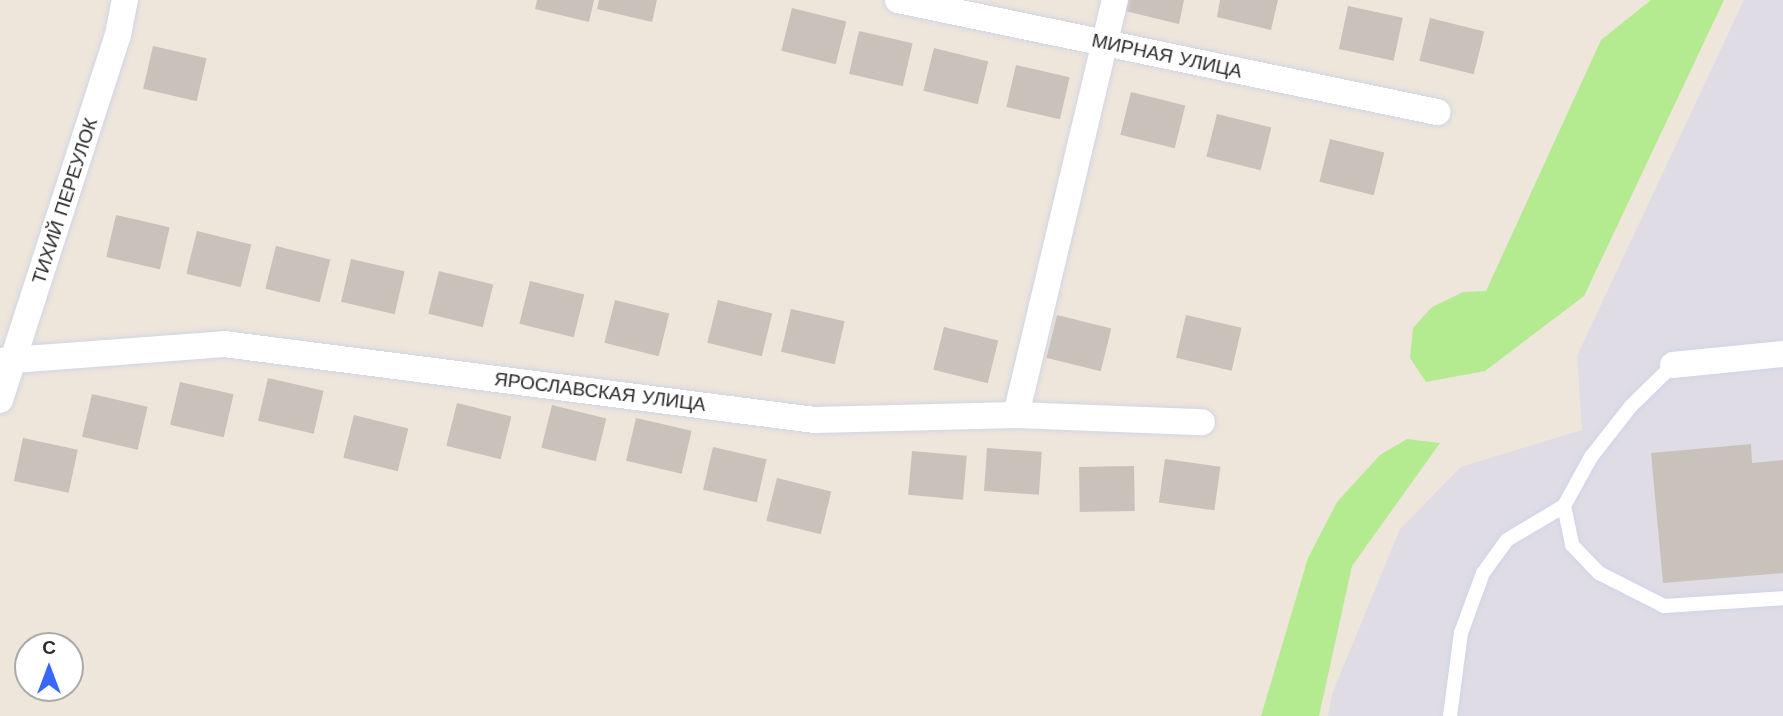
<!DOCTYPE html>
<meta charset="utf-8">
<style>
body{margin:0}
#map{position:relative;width:1783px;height:716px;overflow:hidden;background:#eee5db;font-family:"Work Sans",sans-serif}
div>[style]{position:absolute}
.industrial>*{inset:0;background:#dfdce6}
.green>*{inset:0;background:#b4eb91}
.building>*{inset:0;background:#c9c2bb;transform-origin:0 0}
.roads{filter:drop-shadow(0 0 2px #d0d5e5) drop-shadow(0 0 2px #d0d5e5)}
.lane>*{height:14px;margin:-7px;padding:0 7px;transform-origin:7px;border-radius:7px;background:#fff}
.street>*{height:26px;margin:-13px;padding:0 13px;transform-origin:13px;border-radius:13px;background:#fff}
span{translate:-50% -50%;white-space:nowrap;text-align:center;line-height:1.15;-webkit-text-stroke:5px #fff;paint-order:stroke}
.street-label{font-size:19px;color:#2b2b2b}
.north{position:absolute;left:14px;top:632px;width:70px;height:70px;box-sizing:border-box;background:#fff;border:2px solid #aaa;border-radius:50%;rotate:0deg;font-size:19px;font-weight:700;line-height:28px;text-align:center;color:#2b2b2b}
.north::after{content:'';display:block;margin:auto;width:24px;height:32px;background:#3767ff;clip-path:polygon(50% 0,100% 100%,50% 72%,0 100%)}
</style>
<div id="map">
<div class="industrial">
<i style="clip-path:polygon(1744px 0,1783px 0,1783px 716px,1328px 716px,1332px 694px,1400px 529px,1461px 467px,1582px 430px,1577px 356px)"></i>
</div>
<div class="green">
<i style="clip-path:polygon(1651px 0,1724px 0,1584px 296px,1485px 371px,1426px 382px,1410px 358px,1413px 328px,1432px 307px,1463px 292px,1486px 291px,1601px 40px)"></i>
<i style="clip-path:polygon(1407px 439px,1440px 443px,1352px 566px,1319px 716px,1261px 716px,1308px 558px,1337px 502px,1380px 455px)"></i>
</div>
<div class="building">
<i style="clip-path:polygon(537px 0,594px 0,589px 22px,535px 9px)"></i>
<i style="clip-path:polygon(599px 0,657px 0,652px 22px,597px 9px)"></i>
<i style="clip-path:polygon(1127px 0,1184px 0,1179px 24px,1125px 11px)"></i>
<i style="clip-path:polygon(1220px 0,1278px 0,1271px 30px,1217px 17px)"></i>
<i style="left:1348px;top:6px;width:56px;height:44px;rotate:12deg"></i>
<i style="left:792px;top:8px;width:56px;height:44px;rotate:14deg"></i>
<i style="left:1430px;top:18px;width:56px;height:44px;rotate:14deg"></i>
<i style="left:859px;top:31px;width:55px;height:44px;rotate:13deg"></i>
<i style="left:153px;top:46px;width:55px;height:44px;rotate:13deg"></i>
<i style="left:934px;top:48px;width:56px;height:44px;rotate:14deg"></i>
<i style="left:1016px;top:65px;width:55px;height:43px;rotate:13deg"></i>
<i style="left:1131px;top:92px;width:56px;height:44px;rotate:14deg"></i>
<i style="left:1217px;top:114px;width:56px;height:44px;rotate:14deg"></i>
<i style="left:1330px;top:139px;width:56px;height:44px;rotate:14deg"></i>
<i style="left:116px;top:215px;width:55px;height:43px;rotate:13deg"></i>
<i style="left:197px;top:231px;width:56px;height:44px;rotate:14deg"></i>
<i style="left:276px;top:246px;width:56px;height:44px;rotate:14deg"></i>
<i style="left:351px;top:259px;width:55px;height:44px;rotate:13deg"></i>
<i style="left:439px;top:271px;width:56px;height:44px;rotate:14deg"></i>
<i style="left:530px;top:281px;width:56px;height:44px;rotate:14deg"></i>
<i style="left:615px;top:300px;width:56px;height:44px;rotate:14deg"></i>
<i style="left:718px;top:300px;width:56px;height:44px;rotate:14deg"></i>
<i style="left:791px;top:309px;width:55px;height:44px;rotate:13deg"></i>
<i style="left:1057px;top:315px;width:56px;height:44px;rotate:14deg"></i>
<i style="left:1186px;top:315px;width:57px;height:44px;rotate:13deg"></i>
<i style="left:944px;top:327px;width:56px;height:44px;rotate:14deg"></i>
<i style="left:268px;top:378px;width:57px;height:44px;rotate:13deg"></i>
<i style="left:180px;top:382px;width:55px;height:44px;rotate:13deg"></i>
<i style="left:92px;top:394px;width:57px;height:44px;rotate:13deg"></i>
<i style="left:457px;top:403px;width:56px;height:44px;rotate:14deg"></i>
<i style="left:552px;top:405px;width:56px;height:44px;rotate:14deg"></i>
<i style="left:354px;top:415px;width:56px;height:44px;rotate:14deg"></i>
<i style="left:636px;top:418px;width:57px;height:44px;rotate:13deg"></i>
<i style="left:23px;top:438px;width:56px;height:44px;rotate:12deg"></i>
<i style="clip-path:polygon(1751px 444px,1752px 463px,1783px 460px,1783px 573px,1663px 583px,1651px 453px)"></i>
<i style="left:713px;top:447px;width:55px;height:44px;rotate:13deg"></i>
<i style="left:987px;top:448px;width:55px;height:43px;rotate:4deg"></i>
<i style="left:912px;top:451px;width:55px;height:44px;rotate:5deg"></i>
<i style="left:1165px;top:459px;width:56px;height:44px;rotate:8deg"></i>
<i style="left:1134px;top:466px;width:45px;height:55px;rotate:89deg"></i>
<i style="left:777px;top:478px;width:56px;height:44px;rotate:14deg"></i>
</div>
<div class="roads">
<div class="lane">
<i style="left:1673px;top:365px;width:59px;rotate:135.7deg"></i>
<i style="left:1631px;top:406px;width:65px;rotate:128.1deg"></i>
<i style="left:1591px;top:457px;width:56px;rotate:118.9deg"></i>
<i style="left:1564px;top:506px;width:40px;rotate:78deg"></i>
<i style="left:1572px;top:545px;width:39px;rotate:46deg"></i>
<i style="left:1599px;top:573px;width:73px;rotate:26.9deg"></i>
<i style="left:1664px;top:606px;width:119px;rotate:-3.8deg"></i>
<i style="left:1450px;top:716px;width:84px;rotate:-82.5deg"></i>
<i style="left:1461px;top:633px;width:64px;rotate:-69.9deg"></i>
<i style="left:1483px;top:573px;width:41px;rotate:-54deg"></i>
<i style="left:1507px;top:540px;width:66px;rotate:-30.8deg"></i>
</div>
<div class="street">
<i style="left:898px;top:0;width:551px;rotate:11.74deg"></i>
<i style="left:0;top:361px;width:225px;rotate:-4.3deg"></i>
<i style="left:224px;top:344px;width:596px;rotate:7.33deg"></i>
<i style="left:815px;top:420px;width:201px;rotate:-1.4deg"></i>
<i style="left:1016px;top:415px;width:186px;rotate:2.2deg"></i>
<i style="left:1673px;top:365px;width:111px;rotate:-5.7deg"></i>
<i style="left:0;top:400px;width:384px;rotate:-72.1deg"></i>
<i style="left:118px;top:35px;width:36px;rotate:-79deg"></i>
<i style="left:1016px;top:415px;width:427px;rotate:-76.6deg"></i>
</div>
</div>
<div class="street-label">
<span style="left:1167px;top:56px;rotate:12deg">МИРНАЯ УЛИЦА</span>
<span style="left:65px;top:201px;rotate:-72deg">ТИХИЙ ПЕРЕУЛОК</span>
<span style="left:600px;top:392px;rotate:7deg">ЯРОСЛАВСКАЯ УЛИЦА</span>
</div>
<div class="north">С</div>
</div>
